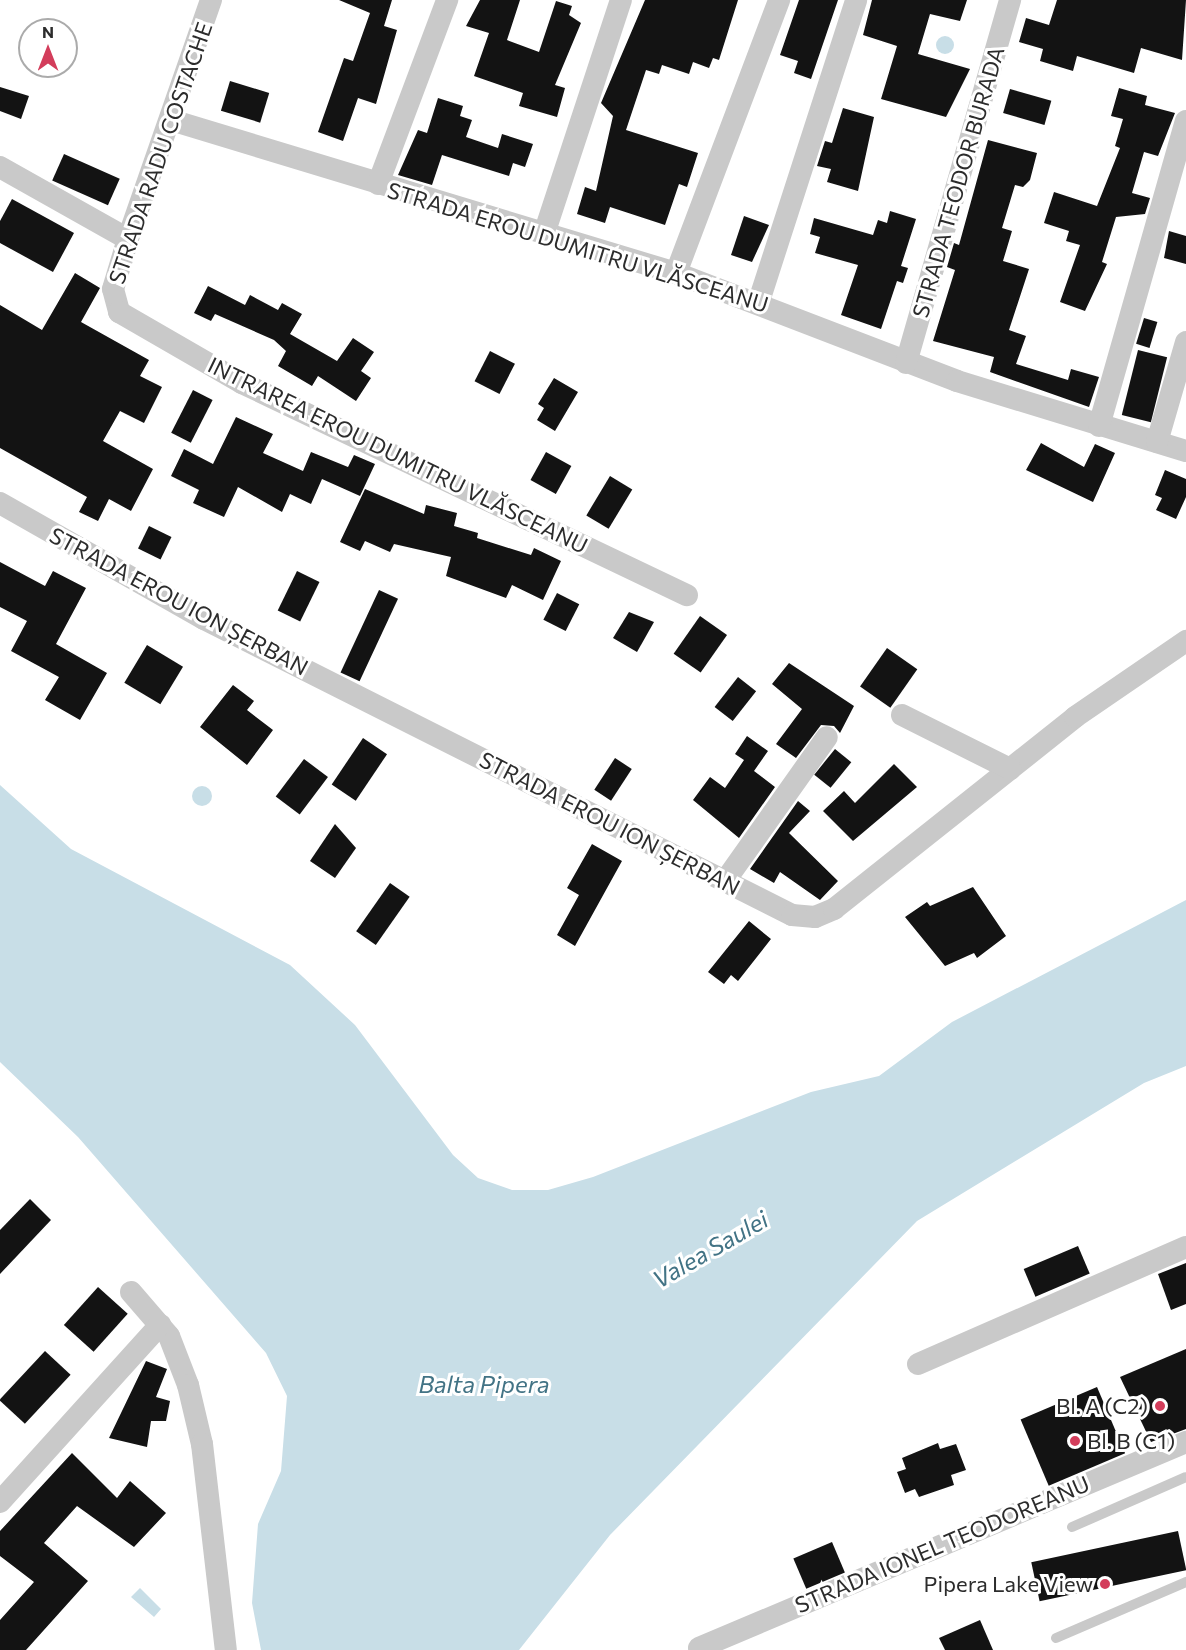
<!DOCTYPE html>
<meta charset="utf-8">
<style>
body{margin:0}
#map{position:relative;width:1186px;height:1650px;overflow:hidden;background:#fff;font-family:Commissioner,sans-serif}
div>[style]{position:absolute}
.water>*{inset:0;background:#c8dee7}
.round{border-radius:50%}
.building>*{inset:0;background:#131313;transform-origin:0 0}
.lane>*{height:10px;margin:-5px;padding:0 5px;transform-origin:5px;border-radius:5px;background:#c9c9c9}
.street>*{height:22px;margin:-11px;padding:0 11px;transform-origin:11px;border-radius:11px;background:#c9c9c9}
.dots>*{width:16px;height:16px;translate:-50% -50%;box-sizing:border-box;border:3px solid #fff;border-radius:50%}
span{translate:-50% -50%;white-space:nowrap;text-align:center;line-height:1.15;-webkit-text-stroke:6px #fff;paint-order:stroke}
.street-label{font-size:22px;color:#2c2c2c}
.poi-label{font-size:22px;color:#2c2c2c}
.right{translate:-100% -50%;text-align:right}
.left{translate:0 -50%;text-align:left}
.water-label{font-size:24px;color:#427385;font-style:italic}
.north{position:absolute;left:18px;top:18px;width:60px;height:60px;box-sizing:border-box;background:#fff;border:2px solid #ababab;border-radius:50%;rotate:0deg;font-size:16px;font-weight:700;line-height:24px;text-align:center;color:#2c2c2c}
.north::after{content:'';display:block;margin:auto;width:21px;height:27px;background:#d33d5b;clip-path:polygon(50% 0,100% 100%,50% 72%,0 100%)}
</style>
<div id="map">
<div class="water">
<i class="round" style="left:936px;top:36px;width:18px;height:18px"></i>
<i style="clip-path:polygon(0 785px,71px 849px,290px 965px,355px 1025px,453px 1155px,478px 1178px,512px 1190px,548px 1190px,593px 1177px,811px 1092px,879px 1076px,952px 1022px,1186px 900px,1186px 1066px,1144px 1083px,917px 1221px,610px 1535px,519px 1650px,261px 1650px,252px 1603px,258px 1524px,281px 1471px,287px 1396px,266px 1353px,78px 1137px,0 1062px)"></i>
<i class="round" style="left:192px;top:786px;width:20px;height:20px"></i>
<i style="clip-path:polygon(140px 1588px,161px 1609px,154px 1617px,131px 1597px)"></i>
</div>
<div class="building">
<i style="clip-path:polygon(339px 0,392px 0,384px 26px,397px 30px,376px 104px,358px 98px,343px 141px,318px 132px,344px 58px,353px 61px,370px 13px)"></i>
<i style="clip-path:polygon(480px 0,520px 0,507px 40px,539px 52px,556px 1px,572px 6px,569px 15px,581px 23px,555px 85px,565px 88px,557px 117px,519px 106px,523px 93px,474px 76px,489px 33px,466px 26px)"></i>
<i style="clip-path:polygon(645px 0,738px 0,719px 60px,713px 58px,709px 68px,693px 62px,689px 74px,662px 65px,659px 74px,646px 70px,626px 130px,698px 153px,687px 187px,679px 184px,665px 225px,610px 207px,605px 223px,577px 214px,585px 187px,596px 191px,613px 116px,601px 103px)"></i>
<i style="clip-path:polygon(799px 0,838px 0,811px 79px,794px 73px,798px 61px,780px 55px)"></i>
<i style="clip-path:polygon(872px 0,967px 0,960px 21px,930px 14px,918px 54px,970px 69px,946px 117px,881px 99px,897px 46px,863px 35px)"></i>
<i style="clip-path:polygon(1057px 0,1186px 0,1182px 60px,1141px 48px,1134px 73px,1077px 56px,1073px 71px,1040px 61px,1043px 49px,1019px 42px,1026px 18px,1049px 25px)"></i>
<i style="left:230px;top:81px;width:41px;height:31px;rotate:17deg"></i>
<i style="clip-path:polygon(0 87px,29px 96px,21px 119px,0 111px)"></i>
<i style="clip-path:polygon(1119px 88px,1147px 96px,1145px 105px,1175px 113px,1158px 156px,1144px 152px,1132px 193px,1150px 198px,1145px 214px,1116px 217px,1102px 262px,1107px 264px,1085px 311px,1060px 302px,1080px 245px,1066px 241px,1069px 231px,1044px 223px,1054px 192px,1097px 206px,1120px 148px,1115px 146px,1123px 119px,1111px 116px)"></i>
<i style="left:1010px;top:89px;width:43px;height:25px;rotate:16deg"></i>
<i style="clip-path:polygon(438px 98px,463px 106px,460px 116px,472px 120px,466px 137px,498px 148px,502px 134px,533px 144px,525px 167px,513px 163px,509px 176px,442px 155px,432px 185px,398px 175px,418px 130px,427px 133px)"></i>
<i style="clip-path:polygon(843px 108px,874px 117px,858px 191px,827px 182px,831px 169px,817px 166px,825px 141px,832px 143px)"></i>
<i style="clip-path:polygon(988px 140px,1037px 153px,1030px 180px,1023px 187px,1015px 185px,1002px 228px,1012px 231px,1003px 261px,1029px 269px,1009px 330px,1026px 336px,1016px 364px,1068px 380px,1071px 369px,1099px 377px,1089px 407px,990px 372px,994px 357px,933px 341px,955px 270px,947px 267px,954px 243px,959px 245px)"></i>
<i style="left:64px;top:154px;width:61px;height:29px;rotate:24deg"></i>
<i style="clip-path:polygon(12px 199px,74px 233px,53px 272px,0 243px,0 221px)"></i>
<i style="clip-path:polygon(890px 211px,916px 219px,901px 266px,908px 268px,903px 283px,897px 281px,881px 329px,841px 315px,858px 265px,815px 253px,820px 237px,810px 234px,814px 218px,873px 235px,878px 220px,887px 223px)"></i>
<i style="clip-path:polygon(744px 216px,769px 225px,752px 262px,731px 255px)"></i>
<i style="clip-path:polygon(1169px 231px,1186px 236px,1186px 264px,1164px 258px)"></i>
<i style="clip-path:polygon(75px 273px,100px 288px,81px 322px,149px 360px,140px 376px,162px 387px,144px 423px,120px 411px,103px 441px,153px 469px,131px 511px,109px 499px,98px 521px,79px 512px,87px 497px,0 448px,0 305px,42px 330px)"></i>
<i style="clip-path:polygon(208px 286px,245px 305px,250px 295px,278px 310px,282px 303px,302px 314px,290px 334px,337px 361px,353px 338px,374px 352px,361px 371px,371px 378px,356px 401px,318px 376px,312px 386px,278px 366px,286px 351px,274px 340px,215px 314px,211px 321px,194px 313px)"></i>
<i style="left:1144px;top:318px;width:14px;height:27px;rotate:17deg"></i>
<i style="left:1138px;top:350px;width:30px;height:67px;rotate:14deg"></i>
<i style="left:490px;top:351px;width:28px;height:34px;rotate:27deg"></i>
<i style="clip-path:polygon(554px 378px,578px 392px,555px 431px,537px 420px,544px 408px,538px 404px)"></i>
<i style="left:193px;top:390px;width:22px;height:48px;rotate:27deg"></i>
<i style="clip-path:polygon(236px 417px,273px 434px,263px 453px,303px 471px,311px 452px,348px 467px,354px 455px,375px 464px,360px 496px,322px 479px,311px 504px,290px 494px,282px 512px,238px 487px,224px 517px,193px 503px,199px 490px,171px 476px,184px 449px,213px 464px)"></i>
<i style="clip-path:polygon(1041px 443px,1084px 467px,1095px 444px,1115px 453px,1093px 502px,1026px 470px)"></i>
<i style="left:546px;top:452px;width:29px;height:32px;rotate:29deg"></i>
<i style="clip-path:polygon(1165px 470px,1186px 479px,1186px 497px,1176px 519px,1156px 510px,1162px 498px,1155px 495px)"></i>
<i style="left:610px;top:476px;width:26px;height:46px;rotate:31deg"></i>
<i style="clip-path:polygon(365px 489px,424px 514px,426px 505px,457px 513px,454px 526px,478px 533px,477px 538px,531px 555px,534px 548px,561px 561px,543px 600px,512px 585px,506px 598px,446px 576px,451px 557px,394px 544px,390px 552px,365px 541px,360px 551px,340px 542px)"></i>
<i style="left:149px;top:526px;width:25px;height:25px;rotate:26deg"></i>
<i style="clip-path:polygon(0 562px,45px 586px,53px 571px,86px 588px,56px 644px,107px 673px,80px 720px,45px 700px,59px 677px,11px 651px,27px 621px,0 607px)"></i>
<i style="left:297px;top:571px;width:25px;height:44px;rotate:26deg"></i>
<i style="left:379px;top:590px;width:21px;height:91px;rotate:25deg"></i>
<i style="left:557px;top:593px;width:25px;height:30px;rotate:27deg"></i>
<i style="clip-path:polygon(629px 612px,654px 622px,637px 652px,613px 638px)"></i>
<i style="left:700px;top:616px;width:33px;height:46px;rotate:35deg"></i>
<i style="left:147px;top:645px;width:42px;height:44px;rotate:31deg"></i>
<i style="left:887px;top:648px;width:37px;height:47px;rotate:35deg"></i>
<i style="clip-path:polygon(789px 663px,854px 706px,840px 733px,834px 726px,821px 725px,796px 758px,776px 744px,802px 709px,772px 684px)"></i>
<i style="left:738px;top:677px;width:23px;height:38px;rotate:38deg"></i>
<i style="clip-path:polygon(233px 685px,254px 701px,247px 710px,273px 730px,247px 765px,200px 727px)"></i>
<i style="clip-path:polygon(747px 736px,768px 751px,754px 771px,775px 787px,739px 838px,693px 800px,710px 777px,725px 788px,744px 760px,735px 754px)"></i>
<i style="left:363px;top:738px;width:29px;height:56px;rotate:34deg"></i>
<i style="left:835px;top:749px;width:21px;height:33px;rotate:39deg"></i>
<i style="left:615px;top:758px;width:20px;height:38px;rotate:33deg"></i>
<i style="left:304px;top:759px;width:30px;height:47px;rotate:37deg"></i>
<i style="clip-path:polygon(894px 764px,917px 787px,853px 841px,823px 811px,844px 791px,855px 803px)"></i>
<i style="clip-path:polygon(798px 801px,810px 811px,789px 833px,838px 881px,820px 900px,780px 872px,774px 883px,750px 869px)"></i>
<i style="clip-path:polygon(335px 824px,356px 848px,335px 878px,310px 861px)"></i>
<i style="clip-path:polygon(592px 844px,622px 861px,575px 946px,557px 935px,579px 895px,567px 888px)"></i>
<i style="left:390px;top:883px;width:24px;height:59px;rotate:35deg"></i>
<i style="clip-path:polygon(973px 887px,1006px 936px,977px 958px,974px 953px,945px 966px,905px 917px,927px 902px,930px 906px)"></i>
<i style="clip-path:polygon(749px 921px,771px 939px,738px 981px,731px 975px,724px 984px,708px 972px)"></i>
<i style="clip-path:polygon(30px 1199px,51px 1220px,0 1274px,0 1230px)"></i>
<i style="left:1078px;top:1246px;width:30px;height:59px;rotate:67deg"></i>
<i style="clip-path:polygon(1186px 1263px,1186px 1304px,1171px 1310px,1158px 1274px)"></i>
<i style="left:98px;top:1287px;width:40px;height:51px;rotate:42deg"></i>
<i style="clip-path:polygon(1186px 1349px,1186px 1429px,1151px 1442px,1120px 1377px)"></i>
<i style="left:45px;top:1351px;width:35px;height:67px;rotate:43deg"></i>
<i style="clip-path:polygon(146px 1361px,167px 1369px,156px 1397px,170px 1401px,166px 1421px,151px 1421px,147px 1447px,109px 1438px)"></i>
<i style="left:1097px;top:1387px;width:72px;height:83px;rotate:67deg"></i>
<i style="clip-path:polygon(938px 1443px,940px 1449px,956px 1444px,966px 1470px,951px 1475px,954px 1485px,919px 1497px,915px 1489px,905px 1493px,897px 1472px,906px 1469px,902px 1458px)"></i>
<i style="clip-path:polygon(72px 1453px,117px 1498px,130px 1481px,166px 1513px,134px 1547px,77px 1506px,44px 1543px,88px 1581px,26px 1650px,0 1650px,0 1620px,34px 1582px,0 1556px,0 1531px)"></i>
<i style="left:1178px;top:1531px;width:40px;height:150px;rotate:78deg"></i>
<i style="left:832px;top:1542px;width:33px;height:42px;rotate:67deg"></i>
<i style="clip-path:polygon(980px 1620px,993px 1650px,945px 1650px,939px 1638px)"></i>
</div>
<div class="lane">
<i style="left:1072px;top:1527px;width:124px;rotate:-23.7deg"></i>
<i style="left:1056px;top:1638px;width:142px;rotate:-23.3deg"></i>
</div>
<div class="street">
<i style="left:211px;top:0;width:253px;rotate:109.2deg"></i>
<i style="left:128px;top:239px;width:52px;rotate:106.7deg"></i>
<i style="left:113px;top:289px;width:24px;rotate:75deg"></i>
<i style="left:119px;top:312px;width:142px;rotate:30deg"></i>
<i style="left:242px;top:383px;width:493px;rotate:25.5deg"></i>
<i style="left:171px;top:120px;width:528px;rotate:16.86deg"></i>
<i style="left:676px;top:273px;width:301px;rotate:21deg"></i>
<i style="left:957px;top:381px;width:239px;rotate:17deg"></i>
<i style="left:0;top:167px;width:147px;rotate:29.4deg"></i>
<i style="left:378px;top:184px;width:197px;rotate:-69.4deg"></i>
<i style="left:544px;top:234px;width:246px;rotate:-71.8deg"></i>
<i style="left:676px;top:273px;width:292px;rotate:-69.3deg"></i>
<i style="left:759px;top:301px;width:316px;rotate:-72.1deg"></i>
<i style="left:906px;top:363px;width:378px;rotate:-74deg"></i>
<i style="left:1099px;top:426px;width:317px;rotate:-74.1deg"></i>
<i style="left:1157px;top:442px;width:104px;rotate:-73.8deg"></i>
<i style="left:0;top:503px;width:235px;rotate:29.6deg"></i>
<i style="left:204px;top:619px;width:658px;rotate:26.72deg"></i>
<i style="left:792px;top:915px;width:23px;rotate:5deg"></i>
<i style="left:815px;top:917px;width:21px;rotate:-23deg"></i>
<i style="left:834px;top:909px;width:308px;rotate:-38.5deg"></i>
<i style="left:1075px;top:717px;width:135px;rotate:-34.4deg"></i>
<i style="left:902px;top:715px;width:121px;rotate:26.6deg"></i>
<i style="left:725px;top:881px;width:176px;rotate:-54.7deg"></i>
<i style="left:131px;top:1292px;width:58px;rotate:49.2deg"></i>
<i style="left:169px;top:1336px;width:53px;rotate:68.8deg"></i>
<i style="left:188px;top:1385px;width:61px;rotate:76.7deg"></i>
<i style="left:202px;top:1444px;width:207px;rotate:83.4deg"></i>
<i style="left:918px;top:1364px;width:292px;rotate:-23.6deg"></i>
<i style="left:0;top:1502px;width:239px;rotate:-47.9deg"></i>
<i style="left:699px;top:1648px;width:529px;rotate:-22.93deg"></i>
</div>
<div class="dots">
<i style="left:1160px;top:1406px;background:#d33d5b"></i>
<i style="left:1075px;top:1441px;background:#d33d5b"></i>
<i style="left:1105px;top:1584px;background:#d33d5b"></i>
</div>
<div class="street-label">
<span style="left:160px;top:153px;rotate:-71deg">STRADA RADU COSTACHE</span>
<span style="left:958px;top:182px;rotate:-74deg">STRADA TEODOR BURADA</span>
<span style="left:578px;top:247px;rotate:17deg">STRADA EROU DUMITRU VLĂSCEANU</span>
<span style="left:398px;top:455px;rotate:26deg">INTRAREA EROU DUMITRU VLĂSCEANU</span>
<span style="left:179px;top:601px;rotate:28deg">STRADA EROU ION ȘERBAN</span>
<span style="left:610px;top:823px;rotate:27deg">STRADA EROU ION ȘERBAN</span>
<span style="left:942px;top:1544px;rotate:-23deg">STRADA IONEL TEODOREANU</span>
</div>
<div class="poi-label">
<span class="right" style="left:1148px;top:1406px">Bl. A (C2)</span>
<span class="left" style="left:1087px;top:1441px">Bl. B (C1)</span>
<span class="right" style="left:1093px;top:1584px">Pipera Lake View</span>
</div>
<div class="water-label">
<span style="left:710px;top:1249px;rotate:-30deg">Valea Saulei</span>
<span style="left:484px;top:1384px">Balta Pipera</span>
</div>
<div class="north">N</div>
</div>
